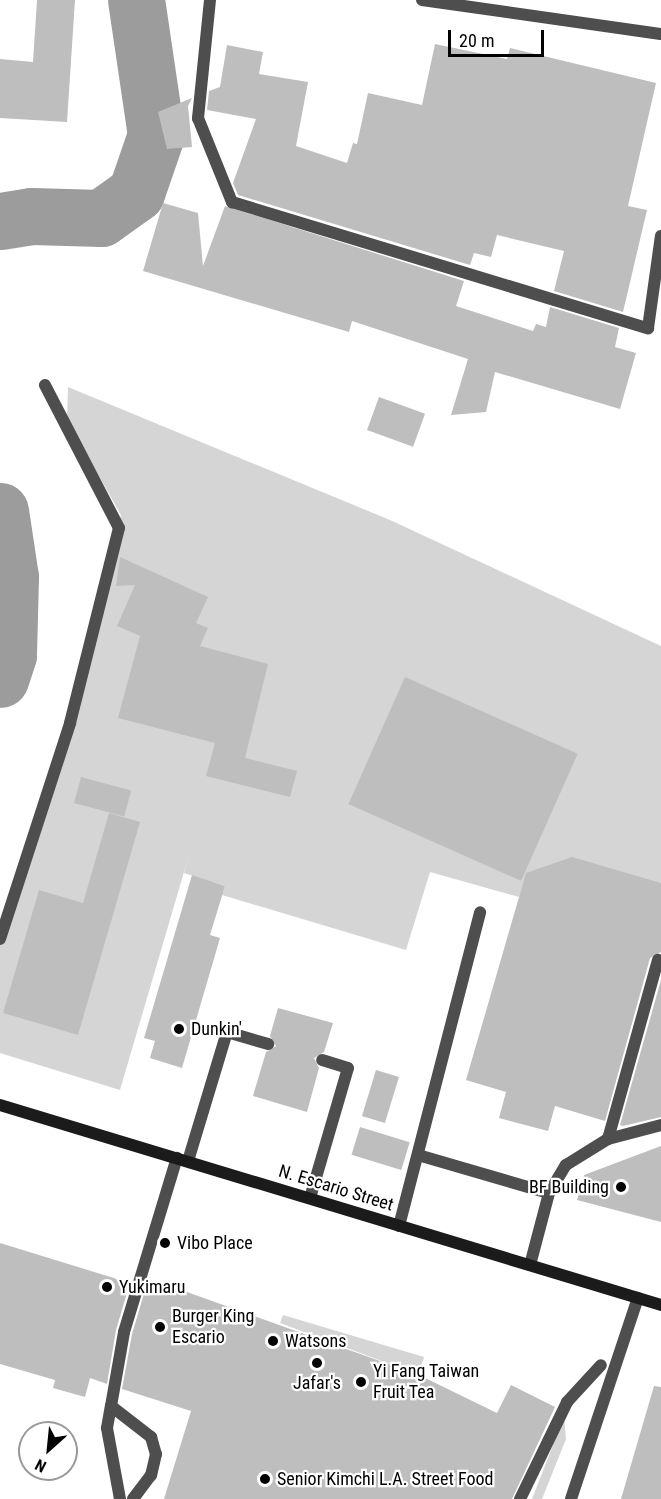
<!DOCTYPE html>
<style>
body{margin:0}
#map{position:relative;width:661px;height:1499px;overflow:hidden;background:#fff;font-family:"Roboto Condensed",sans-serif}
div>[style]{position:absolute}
.green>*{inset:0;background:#d5d5d5}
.river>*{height:57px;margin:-28.5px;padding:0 28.5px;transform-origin:28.5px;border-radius:28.5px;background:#9c9c9c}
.building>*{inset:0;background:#bebebe;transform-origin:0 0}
.lane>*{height:12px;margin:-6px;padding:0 6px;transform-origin:6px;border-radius:6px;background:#4e4e4e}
.street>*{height:12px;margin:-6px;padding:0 6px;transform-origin:6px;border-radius:6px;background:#4e4e4e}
.secondary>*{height:12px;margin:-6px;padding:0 6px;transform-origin:6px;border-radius:6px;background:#1b1b1b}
.dots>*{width:16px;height:16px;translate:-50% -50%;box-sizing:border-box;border:3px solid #fff;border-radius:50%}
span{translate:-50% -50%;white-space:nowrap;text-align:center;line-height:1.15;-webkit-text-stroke:4.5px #fff;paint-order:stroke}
.poi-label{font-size:18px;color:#000}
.left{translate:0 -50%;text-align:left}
.right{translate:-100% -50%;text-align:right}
.street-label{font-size:18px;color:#000}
.north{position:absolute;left:18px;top:1421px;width:60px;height:60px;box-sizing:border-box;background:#fff;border:2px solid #999;border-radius:50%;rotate:207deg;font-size:16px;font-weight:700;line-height:24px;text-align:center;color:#000}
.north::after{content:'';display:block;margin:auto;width:21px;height:27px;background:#000;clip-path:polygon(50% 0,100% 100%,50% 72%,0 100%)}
.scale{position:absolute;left:448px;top:30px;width:96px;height:27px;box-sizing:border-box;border:3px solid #000;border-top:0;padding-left:8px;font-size:18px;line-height:21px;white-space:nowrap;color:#000;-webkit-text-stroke:4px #fff;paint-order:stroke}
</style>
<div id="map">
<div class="green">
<i style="clip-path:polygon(68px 387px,390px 520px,661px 646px,661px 883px,527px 873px,519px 897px,430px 872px,406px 950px,222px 895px,225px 886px,184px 873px,189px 855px,120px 1090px,0 1053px,0 939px,63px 746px,121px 515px,67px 420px)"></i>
<i style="clip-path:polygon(283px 1315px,424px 1357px,419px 1375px,280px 1323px)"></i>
<i style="clip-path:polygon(564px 1417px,566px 1439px,542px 1499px,532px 1499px)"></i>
</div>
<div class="river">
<i style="left:0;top:221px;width:32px;rotate:-9deg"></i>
<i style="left:32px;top:216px;width:69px;rotate:1.7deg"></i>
<i style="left:101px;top:218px;width:43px;rotate:-35.5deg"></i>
<i style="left:136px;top:193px;width:61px;rotate:-71deg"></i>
<i style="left:156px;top:135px;width:136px;rotate:-98.4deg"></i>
<i style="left:0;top:511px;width:67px;rotate:81.4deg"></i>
<i style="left:10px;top:577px;width:78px;rotate:91.5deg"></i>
<i style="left:8px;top:655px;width:25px;rotate:108deg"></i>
</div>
<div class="building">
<i style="clip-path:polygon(37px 0,75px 0,67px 122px,0 118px,0 59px,33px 62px)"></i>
<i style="clip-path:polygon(435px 44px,507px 59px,510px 48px,656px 83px,628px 206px,647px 210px,623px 312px,554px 291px,564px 251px,497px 235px,491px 257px,474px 253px,470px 265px,238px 195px,233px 183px,256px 119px,207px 110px,209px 91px,220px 87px,227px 45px,263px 52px,259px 74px,308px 82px,296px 146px,347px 163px,353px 143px,357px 144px,368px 93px,422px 105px)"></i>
<i style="clip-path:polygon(192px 98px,188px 106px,192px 147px,167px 149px,158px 112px)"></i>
<i style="clip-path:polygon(163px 203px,198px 213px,203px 266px,225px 206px,464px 281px,456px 306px,533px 331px,536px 324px,546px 327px,550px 307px,619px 328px,615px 347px,636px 353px,620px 409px,495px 372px,486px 412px,451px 415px,468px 359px,352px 321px,349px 332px,143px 271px)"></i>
<i style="left:379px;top:397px;width:49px;height:35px;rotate:20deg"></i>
<i style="clip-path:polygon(120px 557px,208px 597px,196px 623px,208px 628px,200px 646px,268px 664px,245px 758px,297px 771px,290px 797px,206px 776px,215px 743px,118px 718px,140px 636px,117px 626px,135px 585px,116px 586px)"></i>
<i style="left:405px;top:677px;width:189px;height:139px;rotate:24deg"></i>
<i style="left:81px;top:777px;width:52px;height:27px;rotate:15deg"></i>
<i style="clip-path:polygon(109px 813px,140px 822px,78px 1035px,3px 1013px,39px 890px,83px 903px)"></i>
<i style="clip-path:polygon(572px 857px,661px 883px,661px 952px,650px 958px,605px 1121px,555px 1106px,548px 1131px,499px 1118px,506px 1092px,466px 1080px,526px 873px)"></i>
<i style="clip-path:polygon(192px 875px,225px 886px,210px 935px,220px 938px,182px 1068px,150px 1058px,155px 1041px,144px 1038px)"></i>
<i style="clip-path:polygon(661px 980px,661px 1117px,623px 1126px,620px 1125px)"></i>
<i style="clip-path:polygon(278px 1008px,333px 1023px,324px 1052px,314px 1058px,319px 1068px,307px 1112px,253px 1096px,266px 1052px,276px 1046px,270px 1036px)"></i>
<i style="left:376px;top:1070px;width:24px;height:48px;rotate:17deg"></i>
<i style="left:360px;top:1127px;width:52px;height:29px;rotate:17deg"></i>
<i style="clip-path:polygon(661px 1146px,661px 1222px,577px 1200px,584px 1175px)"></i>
<i style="clip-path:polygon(0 1243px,130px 1283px,116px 1330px,107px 1384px,90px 1378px,85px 1397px,53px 1388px,55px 1380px,0 1364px)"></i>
<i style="clip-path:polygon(162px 1283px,419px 1375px,497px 1413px,511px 1385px,555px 1407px,512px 1499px,164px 1499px,191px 1411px,122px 1389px,132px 1334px,146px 1287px,160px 1292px)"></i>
<i style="clip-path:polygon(654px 1386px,661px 1387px,661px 1499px,621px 1499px)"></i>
</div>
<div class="lane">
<i style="left:608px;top:1139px;width:186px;rotate:-74.4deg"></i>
<i style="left:418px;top:1155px;width:136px;rotate:16.2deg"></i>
<i style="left:188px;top:1161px;width:135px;rotate:-73.2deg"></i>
<i style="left:227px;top:1032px;width:43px;rotate:16.3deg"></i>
<i style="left:310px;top:1198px;width:135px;rotate:-73.7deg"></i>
<i style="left:348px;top:1068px;width:27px;rotate:-163deg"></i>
<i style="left:399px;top:1226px;width:324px;rotate:-75.5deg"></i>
<i style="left:530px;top:1265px;width:74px;rotate:-75.2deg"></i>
<i style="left:549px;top:1193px;width:33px;rotate:-59deg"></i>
<i style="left:566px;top:1165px;width:49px;rotate:-31.8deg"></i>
<i style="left:608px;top:1139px;width:55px;rotate:-14.8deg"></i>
<i style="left:111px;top:1406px;width:51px;rotate:37.8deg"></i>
<i style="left:151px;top:1437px;width:18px;rotate:74deg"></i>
<i style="left:156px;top:1454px;width:22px;rotate:103deg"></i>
<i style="left:151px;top:1475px;width:30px;rotate:127deg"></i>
<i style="left:120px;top:1499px;width:72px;rotate:-100.4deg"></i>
<i style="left:107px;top:1428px;width:22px;rotate:-80deg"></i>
<i style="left:111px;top:1406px;width:75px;rotate:-80deg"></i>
<i style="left:124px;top:1332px;width:182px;rotate:-73.1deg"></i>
<i style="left:520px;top:1499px;width:108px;rotate:-64.1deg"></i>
<i style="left:567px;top:1402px;width:50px;rotate:-47.4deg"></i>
<i style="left:571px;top:1499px;width:212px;rotate:-71.6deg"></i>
</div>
<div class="street">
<i style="left:210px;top:0;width:119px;rotate:95.8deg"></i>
<i style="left:198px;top:118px;width:91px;rotate:68deg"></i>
<i style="left:232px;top:202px;width:435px;rotate:16.9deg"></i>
<i style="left:648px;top:328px;width:93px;rotate:-82deg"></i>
<i style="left:422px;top:0;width:241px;rotate:8.1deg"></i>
<i style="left:0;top:939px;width:227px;rotate:-72deg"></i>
<i style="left:70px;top:723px;width:201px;rotate:-75.9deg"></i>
<i style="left:119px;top:528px;width:161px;rotate:-117.4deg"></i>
</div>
<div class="secondary">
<i style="left:0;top:1105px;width:691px;rotate:16.83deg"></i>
</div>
<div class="dots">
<i style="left:179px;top:1029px;background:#000"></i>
<i style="left:621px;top:1187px;background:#000"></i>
<i style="left:165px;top:1243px;background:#000"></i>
<i style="left:107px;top:1287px;background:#000"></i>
<i style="left:160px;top:1327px;background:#000"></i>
<i style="left:273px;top:1341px;background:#000"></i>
<i style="left:317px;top:1363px;background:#000"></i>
<i style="left:361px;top:1382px;background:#000"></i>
<i style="left:265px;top:1479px;background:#000"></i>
</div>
<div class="poi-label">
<span class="left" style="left:191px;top:1029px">Dunkin'</span>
<span class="right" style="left:609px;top:1187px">BF Building</span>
<span class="left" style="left:177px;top:1243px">Vibo Place</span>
<span class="left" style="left:119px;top:1287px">Yukimaru</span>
<span class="left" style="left:172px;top:1327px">Burger King<br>Escario</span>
<span class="left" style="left:285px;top:1341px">Watsons</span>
<span class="left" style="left:373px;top:1382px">Yi Fang Taiwan<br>Fruit Tea</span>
<span style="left:317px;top:1383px">Jafar's</span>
<span class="left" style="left:277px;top:1479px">Senior Kimchi L.A. Street Food</span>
</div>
<div class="street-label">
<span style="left:336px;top:1188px;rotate:17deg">N. Escario Street</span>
</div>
<div class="north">N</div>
<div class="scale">20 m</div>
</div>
